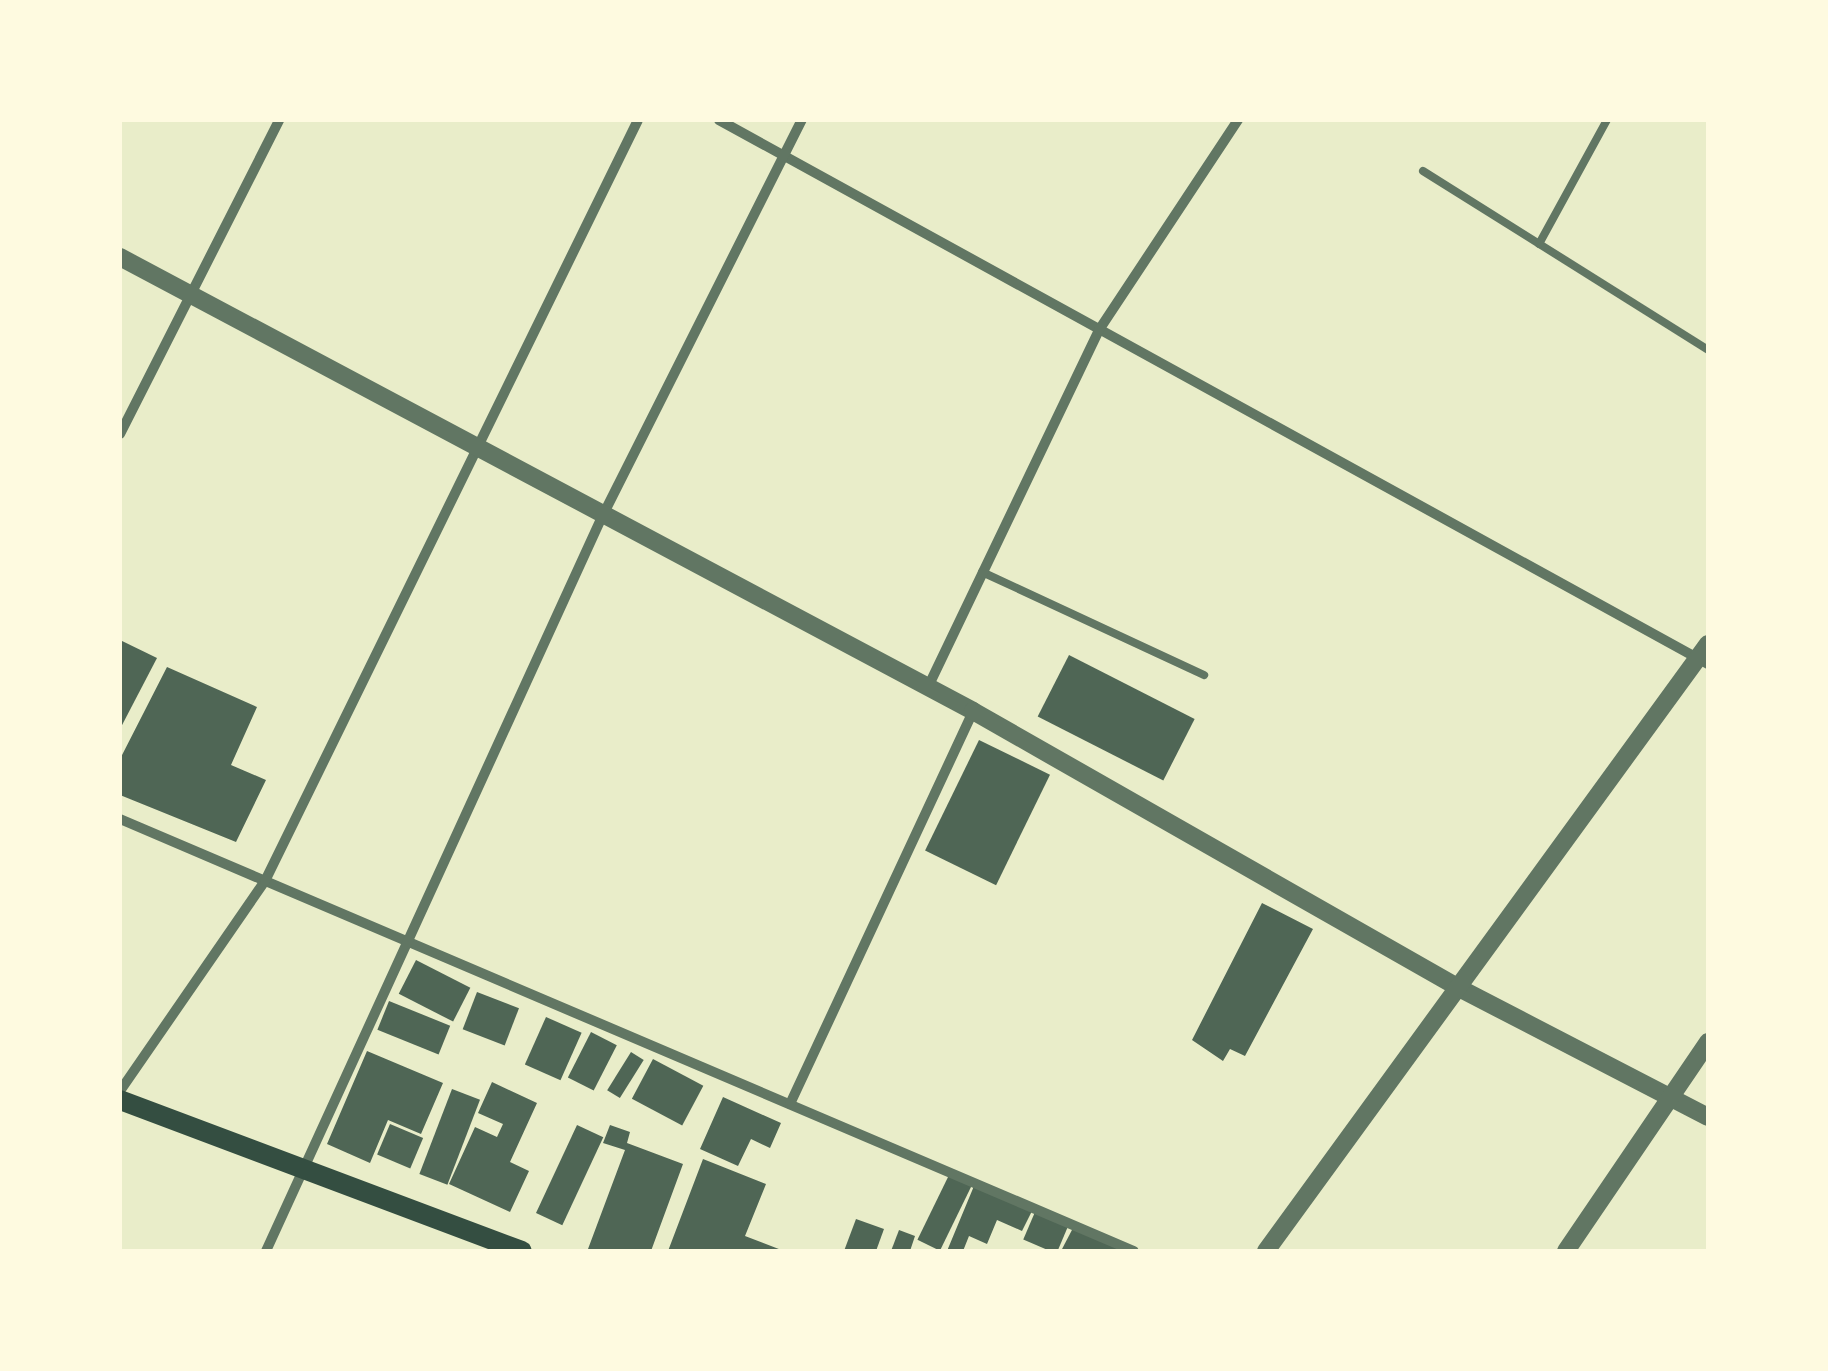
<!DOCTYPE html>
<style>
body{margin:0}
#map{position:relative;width:1828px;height:1371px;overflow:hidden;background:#e9edc9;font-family:Ubuntu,sans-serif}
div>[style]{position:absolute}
.building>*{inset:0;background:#4f6655;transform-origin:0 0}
.service>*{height:8px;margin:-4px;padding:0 4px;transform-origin:4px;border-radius:4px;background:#617663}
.minor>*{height:10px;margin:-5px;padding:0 5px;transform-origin:5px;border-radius:5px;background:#617663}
.tertiary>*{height:18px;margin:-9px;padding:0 9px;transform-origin:9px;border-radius:9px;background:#617663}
.secondary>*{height:20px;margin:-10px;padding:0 10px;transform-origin:10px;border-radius:10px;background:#344e41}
span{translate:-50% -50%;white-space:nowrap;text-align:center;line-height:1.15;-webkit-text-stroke:8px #fefae0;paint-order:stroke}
.frame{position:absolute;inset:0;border:122px solid #fefae0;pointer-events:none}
</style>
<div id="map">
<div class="building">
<i style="clip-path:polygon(120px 640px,157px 658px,120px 729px)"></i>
<i style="left:1069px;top:655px;width:141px;height:69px;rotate:27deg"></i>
<i style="clip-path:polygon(167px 667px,257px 707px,231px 765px,266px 780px,236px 842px,120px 795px,120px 759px)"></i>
<i style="left:979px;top:740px;width:79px;height:123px;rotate:26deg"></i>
<i style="clip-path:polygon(1262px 903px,1313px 929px,1245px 1056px,1230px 1049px,1223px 1061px,1192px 1040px)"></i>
<i style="left:416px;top:960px;width:61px;height:38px;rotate:27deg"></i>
<i style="left:477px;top:992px;width:45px;height:40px;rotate:21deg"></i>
<i style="left:389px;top:1001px;width:66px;height:31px;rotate:22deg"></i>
<i style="left:546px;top:1017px;width:39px;height:52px;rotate:24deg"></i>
<i style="left:591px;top:1032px;width:29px;height:51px;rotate:27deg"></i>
<i style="clip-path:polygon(367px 1051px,443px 1083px,421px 1134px,388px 1120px,370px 1163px,327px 1144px)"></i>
<i style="left:631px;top:1052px;width:15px;height:45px;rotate:32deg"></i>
<i style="left:653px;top:1059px;width:57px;height:45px;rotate:28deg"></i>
<i style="clip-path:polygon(492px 1082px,537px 1103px,510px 1162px,529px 1171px,510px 1212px,449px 1184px,475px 1127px,497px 1137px,503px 1124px,478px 1113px)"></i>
<i style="left:452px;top:1089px;width:30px;height:91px;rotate:21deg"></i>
<i style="clip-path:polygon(723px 1097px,781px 1123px,770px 1148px,751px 1139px,738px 1166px,700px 1149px)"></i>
<i style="left:390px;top:1124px;width:36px;height:33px;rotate:23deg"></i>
<i style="left:577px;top:1125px;width:29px;height:97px;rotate:25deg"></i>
<i style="clip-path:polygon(610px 1125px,630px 1132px,627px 1143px,683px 1164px,651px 1251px,588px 1249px,625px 1150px,603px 1143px)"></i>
<i style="clip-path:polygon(703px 1159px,766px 1184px,745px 1236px,784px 1251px,668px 1251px)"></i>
<i style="left:949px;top:1175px;width:25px;height:72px;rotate:26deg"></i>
<i style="clip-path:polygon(974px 1186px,1032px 1211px,1022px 1231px,997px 1220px,987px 1244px,969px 1236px,963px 1251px,947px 1251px)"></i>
<i style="left:1035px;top:1212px;width:36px;height:30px;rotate:23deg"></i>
<i style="clip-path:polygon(856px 1219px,884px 1229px,876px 1251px,844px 1251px)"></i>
<i style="clip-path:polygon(1073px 1228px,1128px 1251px,1061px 1251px)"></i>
<i style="clip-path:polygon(899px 1230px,915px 1236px,910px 1251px,891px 1251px)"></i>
</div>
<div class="service">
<i style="left:1423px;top:171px;width:337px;rotate:32.1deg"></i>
<i style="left:1539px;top:244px;width:141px;rotate:-61.3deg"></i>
<i style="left:982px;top:572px;width:245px;rotate:24.9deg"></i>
</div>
<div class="minor">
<i style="left:719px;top:120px;width:1129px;rotate:28.81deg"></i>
<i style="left:120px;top:434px;width:352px;rotate:-63.1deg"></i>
<i style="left:928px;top:687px;width:396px;rotate:-64.4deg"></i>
<i style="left:1099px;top:330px;width:252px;rotate:-56.5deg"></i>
<i style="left:120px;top:819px;width:1102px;rotate:23.08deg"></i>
<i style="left:120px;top:1091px;width:255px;rotate:-55.4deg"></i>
<i style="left:265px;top:881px;width:847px;rotate:-63.89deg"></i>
<i style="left:790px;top:1104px;width:434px;rotate:-65deg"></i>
<i style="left:266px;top:1251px;width:805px;rotate:-65.41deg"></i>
<i style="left:601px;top:519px;width:447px;rotate:-63.3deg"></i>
</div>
<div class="tertiary">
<i style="left:120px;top:257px;width:966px;rotate:28.02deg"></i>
<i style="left:973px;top:711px;width:559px;rotate:29.68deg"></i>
<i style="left:1459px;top:988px;width:280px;rotate:27.4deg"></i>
<i style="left:1266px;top:1251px;width:751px;rotate:-53.94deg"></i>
<i style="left:1566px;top:1251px;width:253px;rotate:-55.8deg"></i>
</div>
<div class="secondary">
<i style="left:120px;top:1100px;width:429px;rotate:20.6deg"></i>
</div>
<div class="frame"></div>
</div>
